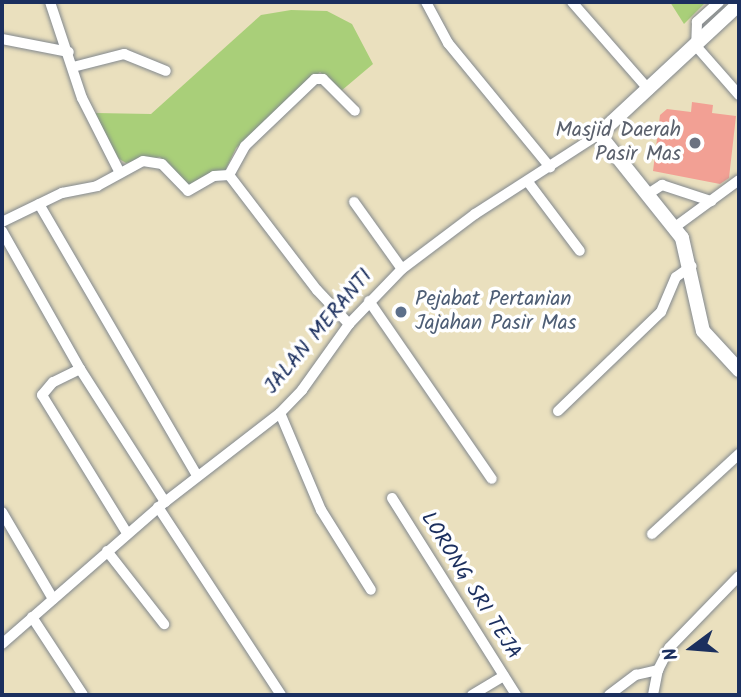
<!DOCTYPE html>
<style>
body{margin:0}
#map{position:relative;width:741px;height:697px;overflow:hidden;background:#eae0be;font-family:Kalam,sans-serif}
div>[style]{position:absolute}
.green>*{inset:0;background:#a9cf79}
.building>*{inset:0;background:#f2a094}
.roads{filter:drop-shadow(0 0 2px #82888e) drop-shadow(0 0 2px #82888e)}
.minor>*{height:10px;margin:-5px;padding:0 5px;transform-origin:5px;border-radius:5px;background:#fff}
.major>*{height:14px;margin:-7px;padding:0 7px;transform-origin:7px;border-radius:7px;background:#fff}
.dots>*{width:19px;height:19px;translate:-50% -50%;box-sizing:border-box;border:4px solid #fff;border-radius:50%}
span{translate:-50% -50%;white-space:nowrap;text-align:center;line-height:1.15;-webkit-text-stroke:7px #fff;paint-order:stroke}
.worship-label{font-size:21px;color:#5b616d}
.right{translate:-100% -50%;text-align:right}
.service-label{font-size:21px;color:#4e5e75}
.left{translate:0 -50%;text-align:left}
.street-label{font-size:21px;color:#1b2f5e}
.frame{position:absolute;inset:0;border:4px solid #1b2f5e;pointer-events:none}
.north{position:absolute;left:657px;top:613px;width:70px;height:70px;-webkit-text-stroke:5px #fff;paint-order:stroke;rotate:254deg;font-size:19px;font-weight:700;line-height:28px;text-align:center;color:#1b2f5e}
.north::after{content:'';display:block;margin:auto;width:24px;height:32px;background:#1b2f5e;clip-path:polygon(50% 0,100% 100%,50% 72%,0 100%)}
</style>
<div id="map">
<div class="green">
<i style="clip-path:polygon(670px 2px,706px 2px,684px 24px)"></i>
<i style="clip-path:polygon(291px 10px,327px 11px,352px 24px,373px 64px,341px 91px,320px 72px,236px 148px,225px 171px,189px 187px,160px 157px,126px 163px,116px 157px,95px 113px,151px 114px,261px 15px)"></i>
</div>
<div class="building">
<i style="clip-path:polygon(692px 102px,713px 105px,712px 113px,736px 116px,729px 178px,720px 184px,653px 171px,660px 115px,667px 109px,691px 112px)"></i>
</div>
<div class="roads">
<div class="minor">
<i style="left:50px;top:2px;width:101px;rotate:71.6deg"></i>
<i style="left:82px;top:98px;width:84px;rotate:63.1deg"></i>
<i style="left:426px;top:2px;width:47px;rotate:61.8deg"></i>
<i style="left:448px;top:43px;width:161px;rotate:50.6deg"></i>
<i style="left:572px;top:2px;width:117px;rotate:48.8deg"></i>
<i style="left:719px;top:2px;width:30px;rotate:138deg"></i>
<i style="left:697px;top:22px;width:24px;rotate:92deg"></i>
<i style="left:696px;top:46px;width:65px;rotate:48.7deg"></i>
<i style="left:2px;top:39px;width:68px;rotate:11deg"></i>
<i style="left:73px;top:67px;width:53px;rotate:-14.3deg"></i>
<i style="left:124px;top:54px;width:45px;rotate:22deg"></i>
<i style="left:229px;top:175px;width:33px;rotate:-61deg"></i>
<i style="left:245px;top:146px;width:97px;rotate:-43.7deg"></i>
<i style="left:315px;top:79px;width:8px"></i>
<i style="left:323px;top:79px;width:45px;rotate:45deg"></i>
<i style="left:528px;top:182px;width:86px;rotate:53deg"></i>
<i style="left:648px;top:194px;width:17px;rotate:-33deg"></i>
<i style="left:662px;top:185px;width:52px;rotate:18.1deg"></i>
<i style="left:354px;top:202px;width:82px;rotate:54.4deg"></i>
<i style="left:39px;top:204px;width:315px;rotate:59.8deg"></i>
<i style="left:2px;top:222px;width:67px;rotate:-25.8deg"></i>
<i style="left:62px;top:193px;width:36px;rotate:-11deg"></i>
<i style="left:97px;top:186px;width:52px;rotate:-28.5deg"></i>
<i style="left:143px;top:161px;width:19px;rotate:9deg"></i>
<i style="left:162px;top:164px;width:37px;rotate:46deg"></i>
<i style="left:188px;top:191px;width:30px;rotate:-30deg"></i>
<i style="left:214px;top:176px;width:15px;rotate:-4deg"></i>
<i style="left:229px;top:175px;width:145px;rotate:52.6deg"></i>
<i style="left:317px;top:290px;width:47px;rotate:46.7deg"></i>
<i style="left:675px;top:227px;width:79px;rotate:-36.3deg"></i>
<i style="left:2px;top:231px;width:159px;rotate:60.5deg"></i>
<i style="left:80px;top:369px;width:158px;rotate:57.4deg"></i>
<i style="left:369px;top:301px;width:216px;rotate:55.4deg"></i>
<i style="left:80px;top:369px;width:30px;rotate:154deg"></i>
<i style="left:53px;top:382px;width:17px;rotate:130deg"></i>
<i style="left:42px;top:395px;width:162px;rotate:58.4deg"></i>
<i style="left:558px;top:411px;width:143px;rotate:-43.9deg"></i>
<i style="left:661px;top:312px;width:38px;rotate:-67deg"></i>
<i style="left:676px;top:277px;width:19px;rotate:-35deg"></i>
<i style="left:280px;top:413px;width:105px;rotate:67.1deg"></i>
<i style="left:321px;top:510px;width:94px;rotate:58deg"></i>
<i style="left:392px;top:498px;width:233px;rotate:57.8deg"></i>
<i style="left:158px;top:507px;width:225px;rotate:56.8deg"></i>
<i style="left:2px;top:512px;width:101px;rotate:59.6deg"></i>
<i style="left:652px;top:534px;width:118px;rotate:-42.6deg"></i>
<i style="left:107px;top:551px;width:93px;rotate:52deg"></i>
<i style="left:32px;top:617px;width:93px;rotate:56.8deg"></i>
<i style="left:2px;top:644px;width:216px;rotate:-41.1deg"></i>
<i style="left:165px;top:502px;width:145px;rotate:-37.7deg"></i>
<i style="left:280px;top:413px;width:32px;rotate:-46deg"></i>
<i style="left:302px;top:390px;width:81px;rotate:-54.5deg"></i>
<i style="left:349px;top:324px;width:76px;rotate:-46.1deg"></i>
<i style="left:402px;top:269px;width:91px;rotate:-37deg"></i>
<i style="left:475px;top:214px;width:148px;rotate:-32.8deg"></i>
<i style="left:472px;top:695px;width:37px;rotate:-31deg"></i>
<i style="left:609px;top:695px;width:34px;rotate:-37deg"></i>
<i style="left:636px;top:675px;width:23px;rotate:-13deg"></i>
<i style="left:653px;top:695px;width:25px;rotate:-79deg"></i>
<i style="left:658px;top:670px;width:25px;rotate:-63deg"></i>
<i style="left:669px;top:648px;width:100px;rotate:-45.8deg"></i>
</div>
<div class="major">
<i style="left:739px;top:4px;width:191px;rotate:137.1deg"></i>
<i style="left:599px;top:134px;width:133px;rotate:51.4deg"></i>
<i style="left:682px;top:238px;width:95px;rotate:77.3deg"></i>
<i style="left:703px;top:331px;width:53px;rotate:47.3deg"></i>
</div>
</div>
<div class="dots">
<i style="left:695px;top:143px;background:#6b7280"></i>
<i style="left:401px;top:312px;background:#5c6f8a"></i>
</div>
<div class="worship-label">
<span class="right" style="left:681px;top:143px">Masjid Daerah<br>Pasir Mas</span>
</div>
<div class="service-label">
<span class="left" style="left:415px;top:312px">Pejabat Pertanian<br>Jajahan Pasir Mas</span>
</div>
<div class="street-label">
<span style="left:319px;top:332px;rotate:-50deg">JALAN MERANTI</span>
<span style="left:470px;top:586px;rotate:58deg">LORONG SRI TEJA</span>
</div>
<div class="frame"></div>
<div class="north">N</div>
</div>
